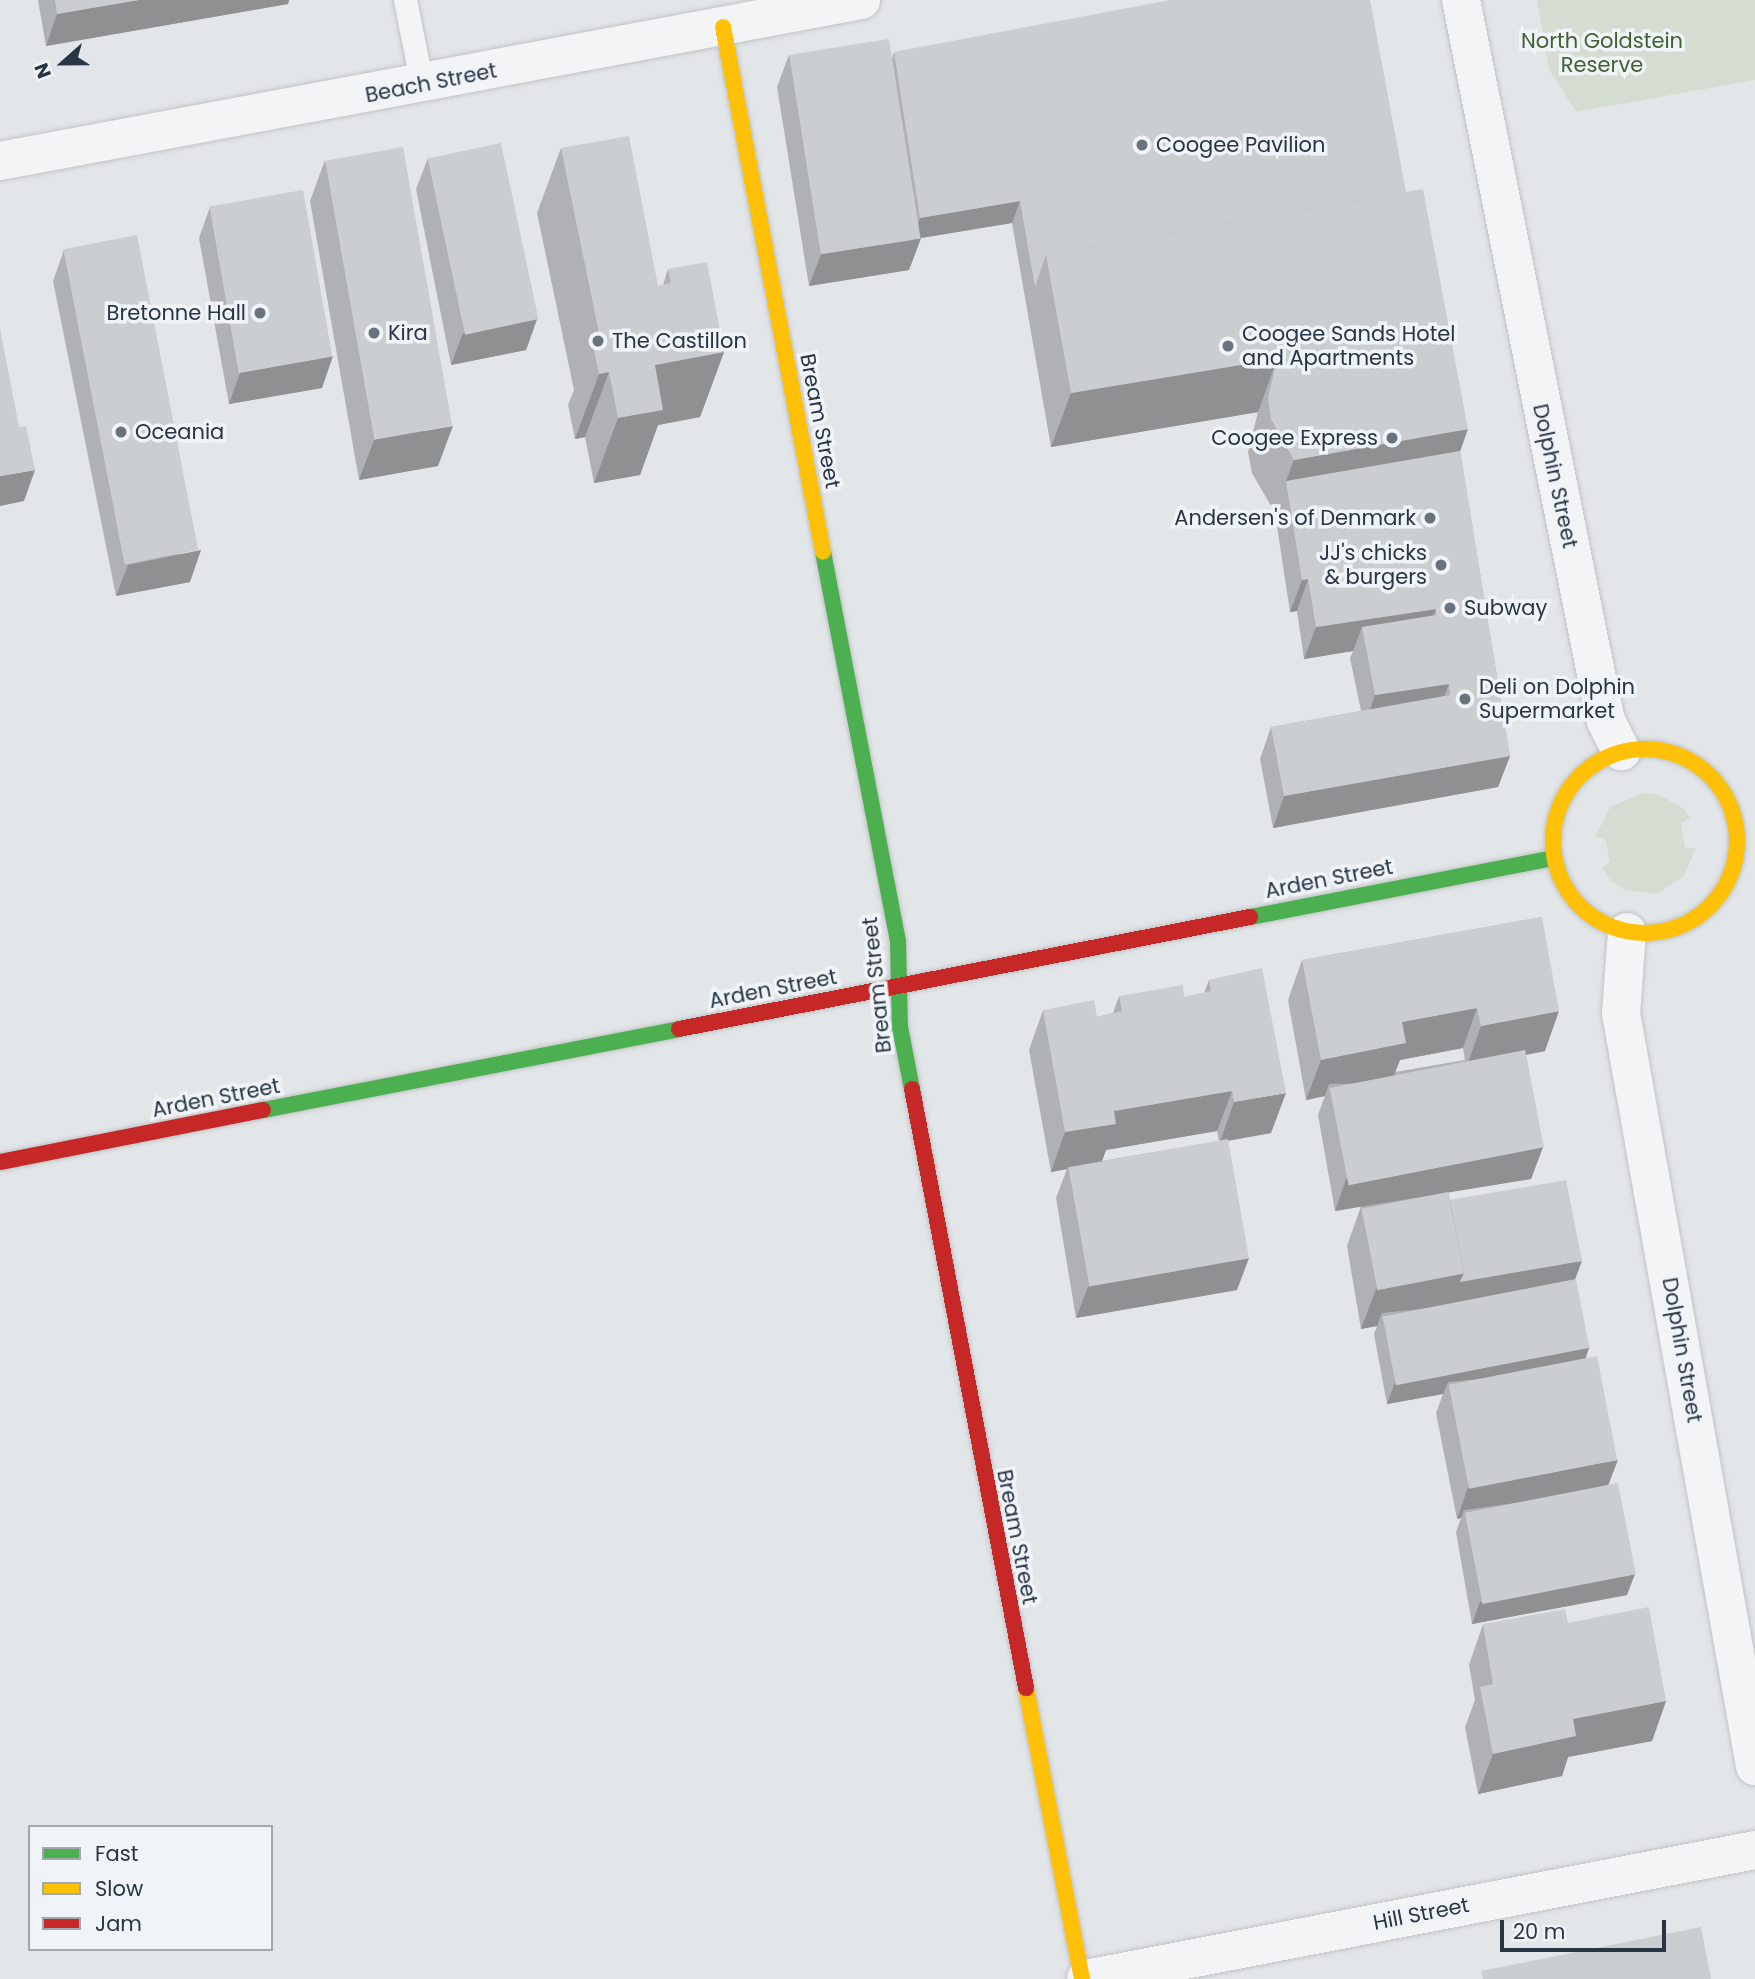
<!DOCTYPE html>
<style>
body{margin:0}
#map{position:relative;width:1755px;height:1979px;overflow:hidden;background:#e3e6e8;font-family:Poppins,sans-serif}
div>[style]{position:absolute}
.green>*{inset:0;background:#d5ddd2}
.roads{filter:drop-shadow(0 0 2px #c1c4c6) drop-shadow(0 0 2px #c1c4c6)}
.lane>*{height:23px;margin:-11.5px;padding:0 11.5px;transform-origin:11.5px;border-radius:11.5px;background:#f3f4f5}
.street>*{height:38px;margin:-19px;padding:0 19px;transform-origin:19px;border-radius:19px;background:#f3f4f5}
.fast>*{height:16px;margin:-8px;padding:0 8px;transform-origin:8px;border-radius:8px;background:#4caf50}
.slow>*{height:16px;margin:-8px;padding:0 8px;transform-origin:8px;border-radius:8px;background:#ffc107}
.slow>.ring{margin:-8px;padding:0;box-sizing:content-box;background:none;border:16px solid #ffc107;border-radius:50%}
.jam>*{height:16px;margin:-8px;padding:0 8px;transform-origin:8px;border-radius:8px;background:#c62828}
.wall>*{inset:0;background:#afb1b4}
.shaded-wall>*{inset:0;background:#8e9092}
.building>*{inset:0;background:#cbced1;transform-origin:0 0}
.dots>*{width:19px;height:19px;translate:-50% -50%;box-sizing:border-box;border:4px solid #f0f4f8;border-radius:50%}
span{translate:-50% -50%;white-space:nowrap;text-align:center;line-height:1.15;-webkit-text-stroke:7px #f0f4f8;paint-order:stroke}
.park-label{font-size:21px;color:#416232}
.street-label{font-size:21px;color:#273544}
.poi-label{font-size:21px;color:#273544}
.left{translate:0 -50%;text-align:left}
.right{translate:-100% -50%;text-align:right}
.legend{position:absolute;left:28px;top:1825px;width:245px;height:126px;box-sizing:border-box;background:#f0f4f8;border:2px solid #a0a8b0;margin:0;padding:9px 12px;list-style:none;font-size:21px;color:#273544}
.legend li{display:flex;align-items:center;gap:14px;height:35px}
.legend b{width:35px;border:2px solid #a0a8b0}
.north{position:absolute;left:28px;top:28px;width:70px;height:70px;-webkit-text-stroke:5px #f0f4f8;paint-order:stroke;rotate:249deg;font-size:19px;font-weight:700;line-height:28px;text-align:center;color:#273544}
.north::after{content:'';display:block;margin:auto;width:24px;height:32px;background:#273544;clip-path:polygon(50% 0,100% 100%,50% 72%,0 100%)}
.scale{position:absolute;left:1500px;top:1920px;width:166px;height:32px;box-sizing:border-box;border:4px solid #273544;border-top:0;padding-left:9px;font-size:21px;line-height:24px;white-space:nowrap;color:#273544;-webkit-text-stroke:5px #f0f4f8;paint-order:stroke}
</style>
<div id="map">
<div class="green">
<i style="clip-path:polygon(1537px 0,1755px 0,1755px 80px,1576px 112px,1549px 69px)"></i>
<i style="clip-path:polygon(1642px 793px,1660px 795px,1684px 809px,1690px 818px,1681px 823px,1685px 847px,1696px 849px,1683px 877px,1656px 894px,1625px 890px,1611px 881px,1602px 868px,1610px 862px,1605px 838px,1595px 837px,1610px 807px)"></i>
</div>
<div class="roads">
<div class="lane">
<i style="left:405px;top:0;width:87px;rotate:78.7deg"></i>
</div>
<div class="street">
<i style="left:1461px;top:0;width:692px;rotate:78.67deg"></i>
<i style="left:1597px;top:679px;width:43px;rotate:77.9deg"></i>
<i style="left:1606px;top:721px;width:34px;rotate:63deg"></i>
<i style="left:0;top:161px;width:876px;rotate:-10.59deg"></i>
<i style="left:1627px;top:932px;width:81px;rotate:94.2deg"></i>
<i style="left:1621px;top:1013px;width:765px;rotate:79.91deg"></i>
<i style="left:1086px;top:1979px;width:681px;rotate:-10.91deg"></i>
</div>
<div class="fast">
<i style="left:823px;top:552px;width:397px;rotate:79.1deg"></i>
<i style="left:898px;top:942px;width:85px;rotate:88.7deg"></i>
<i style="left:900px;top:1027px;width:63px;rotate:79deg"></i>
<i style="left:1250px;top:917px;width:309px;rotate:-11deg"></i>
<i style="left:263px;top:1110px;width:424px;rotate:-11deg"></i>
</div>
<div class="slow">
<i style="left:723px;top:27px;width:534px;rotate:79.22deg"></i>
<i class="ring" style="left:1553px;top:749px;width:168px;height:168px"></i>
<i style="left:1026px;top:1688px;width:296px;rotate:79.1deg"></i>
</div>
<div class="jam">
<i style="left:679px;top:1029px;width:582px;rotate:-11.1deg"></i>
<i style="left:912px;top:1089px;width:610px;rotate:79.22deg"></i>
<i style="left:0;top:1162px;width:268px;rotate:-11.2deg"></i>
</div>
</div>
<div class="wall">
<i style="clip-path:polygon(38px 0,289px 0,288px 4px,46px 46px)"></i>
<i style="clip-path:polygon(894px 52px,1406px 192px,1460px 451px,1510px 756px,1498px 787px,1273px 828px,1260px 759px,1271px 727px,1361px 711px,1350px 658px,1353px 651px,1304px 659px,1297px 611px,1290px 612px,1275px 513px,1252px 473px,1248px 452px,1258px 412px,1051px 447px,1012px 223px,921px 238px,909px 270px,809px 286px,777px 87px,789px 55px,892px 59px)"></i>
<i style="clip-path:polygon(561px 148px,658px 286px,663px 285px,668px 269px,724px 352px,700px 417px,658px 425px,640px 475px,594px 483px,585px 437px,575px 439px,568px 405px,574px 390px,537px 213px)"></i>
<i style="clip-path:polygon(428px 158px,537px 319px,526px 350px,451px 365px,416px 189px)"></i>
<i style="clip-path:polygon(325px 160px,438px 466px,359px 480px,310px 201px)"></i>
<i style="clip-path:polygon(210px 207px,322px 388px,229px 404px,199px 238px)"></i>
<i style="clip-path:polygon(64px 250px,190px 582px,116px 596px,53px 281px)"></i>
<i style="clip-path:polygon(evenodd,1542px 917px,1545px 1051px,1526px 1055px,1543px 1147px,1531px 1179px,1448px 1192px,1450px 1200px,1575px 1279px,1589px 1348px,1586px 1358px,1627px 1595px,1472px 1624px,1456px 1532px,1461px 1518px,1457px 1519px,1436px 1413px,1443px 1394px,1387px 1404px,1374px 1334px,1377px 1326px,1361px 1329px,1347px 1246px,1361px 1206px,1335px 1211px,1318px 1115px,1325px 1096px,1306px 1100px,1288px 1000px,1302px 960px,1542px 917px,1463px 1048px,1465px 1060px,1395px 1072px,1400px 1060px,1463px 1048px)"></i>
<i style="clip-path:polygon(evenodd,1209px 980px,1271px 1133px,1228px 1141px,1237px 1290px,1076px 1318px,1056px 1198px,1067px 1169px,1051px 1172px,1029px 1050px,1043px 1010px,1097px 1017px,1113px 1013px,1119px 996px,1184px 997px,1204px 993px,1209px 980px,1217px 1131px,1219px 1141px,1102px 1161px,1106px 1150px,1217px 1131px)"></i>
<i style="clip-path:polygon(1568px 1623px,1666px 1701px,1652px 1741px,1568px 1757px,1562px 1776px,1478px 1794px,1465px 1727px,1475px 1700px,1469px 1665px,1483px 1624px)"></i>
</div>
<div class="shaded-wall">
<i style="clip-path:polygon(139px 0,289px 0,288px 4px,46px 46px,57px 14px)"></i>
<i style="clip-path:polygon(1020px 201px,1012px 223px,921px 238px,909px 270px,809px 286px,821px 254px,912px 240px,920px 218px)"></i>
<i style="clip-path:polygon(537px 319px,526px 350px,451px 365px,463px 333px)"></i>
<i style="clip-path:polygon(724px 352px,700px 417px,658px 425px,640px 475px,594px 483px,618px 418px,655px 365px)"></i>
<i style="clip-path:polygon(333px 356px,322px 388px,229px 404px,240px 373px)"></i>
<i style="clip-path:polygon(1277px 359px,1258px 412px,1051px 447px,1071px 393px)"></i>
<i style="clip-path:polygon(609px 372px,585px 437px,575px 439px,599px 374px)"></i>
<i style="clip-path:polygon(453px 426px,438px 466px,359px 480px,374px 440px)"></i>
<i style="clip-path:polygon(1468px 429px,1449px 483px,1286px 481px,1294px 460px)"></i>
<i style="clip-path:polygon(35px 470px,24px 501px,0 506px,0 476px)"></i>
<i style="clip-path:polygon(201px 550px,190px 582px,116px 596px,128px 565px)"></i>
<i style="clip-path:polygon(1308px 579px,1297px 611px,1290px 612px,1302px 580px)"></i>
<i style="clip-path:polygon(1436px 609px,1424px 641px,1362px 627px,1353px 651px,1304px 659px,1316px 627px)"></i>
<i style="clip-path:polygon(1449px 684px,1437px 715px,1364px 727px,1375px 695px)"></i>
<i style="clip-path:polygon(1510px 756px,1498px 787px,1273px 828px,1284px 796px)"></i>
<i style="clip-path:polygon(1477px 1008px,1463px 1048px,1400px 1060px,1391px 1083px,1329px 1084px,1325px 1096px,1306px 1100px,1321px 1060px,1402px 1022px)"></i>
<i style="clip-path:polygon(1559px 1011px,1545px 1051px,1467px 1066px,1481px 1026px)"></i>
<i style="clip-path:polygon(1232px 1091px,1217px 1131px,1106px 1150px,1101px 1164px,1068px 1167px,1067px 1169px,1051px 1172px,1065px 1132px,1114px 1111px)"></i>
<i style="clip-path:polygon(1286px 1093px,1271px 1133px,1220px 1142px,1234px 1102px)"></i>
<i style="clip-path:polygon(1543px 1147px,1531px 1179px,1335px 1211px,1346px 1179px)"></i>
<i style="clip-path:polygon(1249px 1258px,1237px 1290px,1076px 1318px,1088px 1287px)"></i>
<i style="clip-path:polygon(1582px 1261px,1570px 1293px,1382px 1313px,1377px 1326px,1361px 1329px,1376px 1289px,1464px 1273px)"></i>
<i style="clip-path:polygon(1589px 1348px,1581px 1370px,1448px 1382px,1443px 1394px,1387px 1404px,1395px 1382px)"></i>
<i style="clip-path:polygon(1618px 1460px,1606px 1491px,1464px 1510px,1461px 1518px,1457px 1519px,1468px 1487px)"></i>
<i style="clip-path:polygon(1635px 1574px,1627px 1595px,1472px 1624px,1480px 1602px)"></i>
<i style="clip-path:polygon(1666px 1701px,1652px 1741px,1568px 1757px,1562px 1776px,1478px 1794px,1493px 1754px,1573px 1719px)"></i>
</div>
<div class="building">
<i style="clip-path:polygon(55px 0,139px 0,57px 14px)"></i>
<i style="clip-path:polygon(1170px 0,1370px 0,1406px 192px,1046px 255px,1035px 287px,1020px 201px,920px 218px,894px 52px)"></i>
<i style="left:889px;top:39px;width:202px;height:101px;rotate:81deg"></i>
<i style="clip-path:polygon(629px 136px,658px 286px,671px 283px,668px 269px,707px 262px,724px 352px,655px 365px,663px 410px,618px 418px,609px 372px,599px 374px,592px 340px,600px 338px,561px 148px)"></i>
<i style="left:501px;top:143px;width:180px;height:75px;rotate:78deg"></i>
<i style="left:403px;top:147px;width:283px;height:79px;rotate:80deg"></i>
<i style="clip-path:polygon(1423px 189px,1468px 429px,1294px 460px,1271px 419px,1268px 398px,1277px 359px,1071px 393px,1046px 255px)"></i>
<i style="left:303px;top:190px;width:169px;height:95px;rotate:80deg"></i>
<i style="left:137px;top:235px;width:321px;height:75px;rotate:79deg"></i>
<i style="clip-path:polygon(0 328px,19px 427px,26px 426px,35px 470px,0 476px)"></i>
<i style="clip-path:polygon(1460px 451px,1510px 756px,1284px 796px,1271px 727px,1450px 695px,1449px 684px,1375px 695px,1362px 627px,1436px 615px,1436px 609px,1316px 627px,1308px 579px,1302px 580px,1286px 481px)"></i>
<i style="clip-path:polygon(1542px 917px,1559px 1011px,1481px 1026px,1477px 1008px,1402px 1022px,1406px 1043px,1321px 1060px,1302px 960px)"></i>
<i style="clip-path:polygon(1262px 968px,1286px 1093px,1234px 1102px,1232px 1091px,1114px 1111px,1116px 1124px,1065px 1132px,1043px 1010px,1094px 1000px,1097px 1017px,1122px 1011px,1119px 996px,1183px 985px,1184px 997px,1211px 991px,1209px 980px)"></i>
<i style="left:1525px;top:1050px;width:99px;height:199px;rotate:79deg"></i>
<i style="left:1228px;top:1139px;width:121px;height:162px;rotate:80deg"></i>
<i style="clip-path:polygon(1566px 1180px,1582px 1261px,1460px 1282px,1464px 1273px,1450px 1200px)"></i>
<i style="left:1448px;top:1192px;width:83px;height:88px;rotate:79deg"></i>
<i style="left:1576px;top:1279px;width:70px;height:197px;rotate:79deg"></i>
<i style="left:1597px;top:1356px;width:106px;height:151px;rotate:79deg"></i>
<i style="left:1618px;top:1483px;width:93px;height:156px;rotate:79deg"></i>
<i style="clip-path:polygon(1649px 1607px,1666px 1701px,1573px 1719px,1576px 1736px,1493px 1754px,1480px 1687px,1493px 1684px,1483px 1624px,1565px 1609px,1568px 1623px)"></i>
<i style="clip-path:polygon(1701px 1927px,1711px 1979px,1483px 1979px,1481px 1971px)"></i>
</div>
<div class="dots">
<i style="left:1142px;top:145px;background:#69737d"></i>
<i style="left:260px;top:313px;background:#69737d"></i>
<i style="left:374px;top:333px;background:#69737d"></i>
<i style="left:598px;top:341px;background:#69737d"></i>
<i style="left:1228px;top:346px;background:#69737d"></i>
<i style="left:121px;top:432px;background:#69737d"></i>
<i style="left:1392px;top:438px;background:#69737d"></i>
<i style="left:1430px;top:518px;background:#69737d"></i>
<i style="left:1441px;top:565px;background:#69737d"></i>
<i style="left:1450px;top:608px;background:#69737d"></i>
<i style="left:1465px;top:699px;background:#69737d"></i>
</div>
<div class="park-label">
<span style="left:1602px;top:53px">North Goldstein<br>Reserve</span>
</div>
<div class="street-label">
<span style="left:431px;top:83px;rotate:-11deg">Beach Street</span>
<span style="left:820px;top:421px;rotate:79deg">Bream Street</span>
<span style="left:1555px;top:476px;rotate:78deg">Dolphin Street</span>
<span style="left:1329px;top:879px;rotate:-11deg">Arden Street</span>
<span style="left:877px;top:985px;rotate:-96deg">Bream Street</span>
<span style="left:773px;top:989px;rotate:-11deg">Arden Street</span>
<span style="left:216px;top:1098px;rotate:-11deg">Arden Street</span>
<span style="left:1682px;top:1350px;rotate:80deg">Dolphin Street</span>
<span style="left:1017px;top:1537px;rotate:79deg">Bream Street</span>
<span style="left:1421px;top:1914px;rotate:-11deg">Hill Street</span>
</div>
<div class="poi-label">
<span class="left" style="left:1156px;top:145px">Coogee Pavilion</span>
<span class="right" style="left:246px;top:313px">Bretonne Hall</span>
<span class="left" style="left:388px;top:333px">Kira</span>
<span class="left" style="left:1242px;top:346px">Coogee Sands Hotel<br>and Apartments</span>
<span class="left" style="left:612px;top:341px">The Castillon</span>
<span class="left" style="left:135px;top:432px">Oceania</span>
<span class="right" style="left:1378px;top:438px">Coogee Express</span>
<span class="right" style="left:1416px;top:518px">Andersen's of Denmark</span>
<span class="right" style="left:1427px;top:565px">JJ's chicks<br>&amp; burgers</span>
<span class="left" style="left:1464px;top:608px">Subway</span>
<span class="left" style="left:1479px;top:699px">Deli on Dolphin<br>Supermarket</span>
</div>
<ul class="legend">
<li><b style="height:9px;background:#4caf50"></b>Fast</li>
<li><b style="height:9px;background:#ffc107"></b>Slow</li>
<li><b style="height:9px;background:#c62828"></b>Jam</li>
</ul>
<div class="north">N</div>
<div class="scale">20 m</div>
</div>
